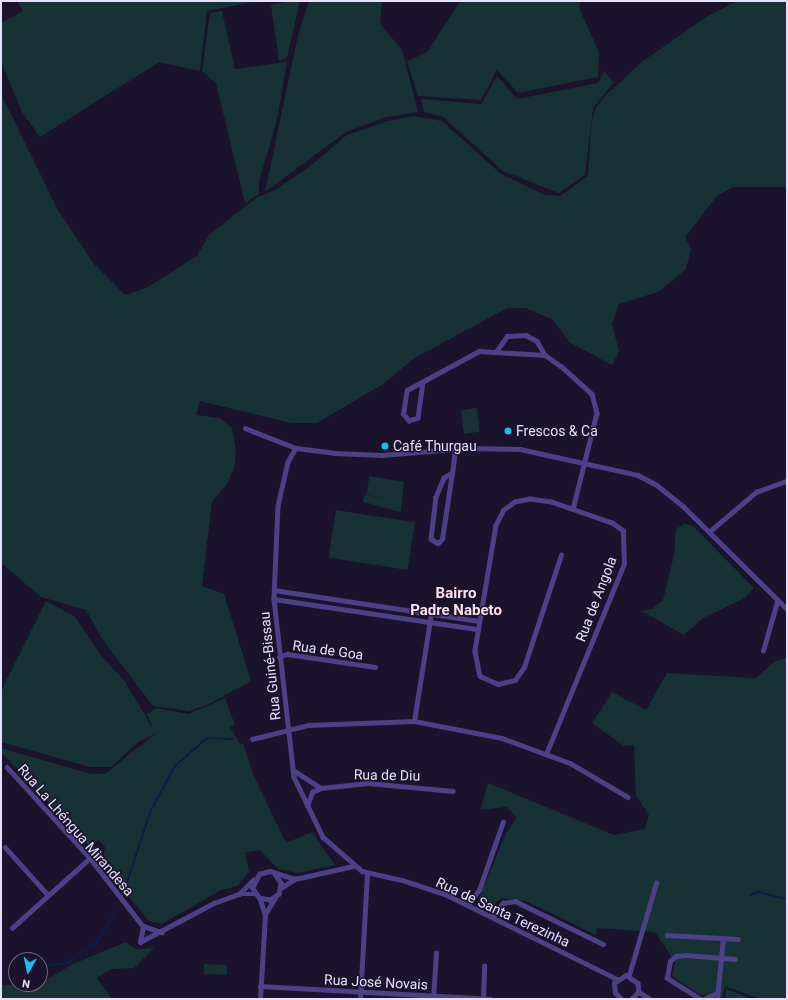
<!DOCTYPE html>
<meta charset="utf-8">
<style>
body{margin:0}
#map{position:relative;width:788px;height:1000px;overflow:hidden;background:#1a132b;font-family:Roboto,sans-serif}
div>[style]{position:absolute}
.green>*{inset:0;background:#163235;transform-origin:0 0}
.stream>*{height:2px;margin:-1px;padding:0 1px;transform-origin:1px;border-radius:1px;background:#0e1c48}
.minor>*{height:4.5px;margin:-2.25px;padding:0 2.25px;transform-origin:2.25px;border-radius:2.25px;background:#4c4187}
.dots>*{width:11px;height:11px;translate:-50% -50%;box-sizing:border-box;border:2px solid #1a132b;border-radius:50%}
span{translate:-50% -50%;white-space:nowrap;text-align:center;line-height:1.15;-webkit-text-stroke:3px #1a132b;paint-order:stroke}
.poi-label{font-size:14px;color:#e6dffd}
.left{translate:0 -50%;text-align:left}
.street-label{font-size:14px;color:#e6dffd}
.neighbourhood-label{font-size:15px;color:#fde1ef;font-weight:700}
.frame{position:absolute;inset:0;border:2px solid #e6dffd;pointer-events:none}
.north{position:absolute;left:8px;top:952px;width:40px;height:40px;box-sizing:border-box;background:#1a132b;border:1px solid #6c657f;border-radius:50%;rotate:189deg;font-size:11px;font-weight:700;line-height:16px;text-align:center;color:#e6dffd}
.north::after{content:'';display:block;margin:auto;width:14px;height:18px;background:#16c0f2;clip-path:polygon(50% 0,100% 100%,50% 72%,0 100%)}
</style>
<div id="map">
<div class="green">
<i style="clip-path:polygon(17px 1px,252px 1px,252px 2px,207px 11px,200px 71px,159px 62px,40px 137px,22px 112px,1px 62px,1px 23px,23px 11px)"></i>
<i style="clip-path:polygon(289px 1px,300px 1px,287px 58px,279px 61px,271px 5px)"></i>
<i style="clip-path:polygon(309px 1px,382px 1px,380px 24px,402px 50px,418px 112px,386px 117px,346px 132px,265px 192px,298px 35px)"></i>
<i style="clip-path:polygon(470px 1px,581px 1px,579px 8px,599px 52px,598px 77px,518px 93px,497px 70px,481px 100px,418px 96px,407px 62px,428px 51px,459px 3px)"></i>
<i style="clip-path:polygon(737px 1px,787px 1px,787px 187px,733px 187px,717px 196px,685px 237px,691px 249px,686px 269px,658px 292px,619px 304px,612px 324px,619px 351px,612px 365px,569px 342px,553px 320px,526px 308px,507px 308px,413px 359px,383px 384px,317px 423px,291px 423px,200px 401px,196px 415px,219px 418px,232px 428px,236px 451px,235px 465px,227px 484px,212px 502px,202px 586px,224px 594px,251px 681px,209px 704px,189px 711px,153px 706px,102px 639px,86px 610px,41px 597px,1px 563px,1px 94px,58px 210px,94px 264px,125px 295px,146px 288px,197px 256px,209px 235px,256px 198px,275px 190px,309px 167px,347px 135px,388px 121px,413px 116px,442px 121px,501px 174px,545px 195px,560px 196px,588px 176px,591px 126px,595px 109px,605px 96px,643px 61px,708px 16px)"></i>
<i style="clip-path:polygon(222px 11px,235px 69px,287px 62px,276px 124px,259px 181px,259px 194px,245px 203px,216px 83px,202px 71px,210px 13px)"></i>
<i style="clip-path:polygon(604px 71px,614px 82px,593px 108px,585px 175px,559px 193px,503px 171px,443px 117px,424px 112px,421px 99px,481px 104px,497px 76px,517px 99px,598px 83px)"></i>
<i style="left:477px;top:408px;width:24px;height:16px;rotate:83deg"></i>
<i style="clip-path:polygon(369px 476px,404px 482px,401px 512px,363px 502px,364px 495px,395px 500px,367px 495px)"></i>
<i style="left:336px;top:510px;width:80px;height:48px;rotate:9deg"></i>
<i style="clip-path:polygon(684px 524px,693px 526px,754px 588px,743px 599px,703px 618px,684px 635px,642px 611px,652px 609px,663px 600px,674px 555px,676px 529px)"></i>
<i style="clip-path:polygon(46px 601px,74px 616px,103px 658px,124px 680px,153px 729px,147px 714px,157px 708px,189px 714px,225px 698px,235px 725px,230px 727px,240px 744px,243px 743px,253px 774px,286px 843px,312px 832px,335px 865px,298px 873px,278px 869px,260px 850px,245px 853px,249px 872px,238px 886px,221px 890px,162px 924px,149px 921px,102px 865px,105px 847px,99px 840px,87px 844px,1px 752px,1px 748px,91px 774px,105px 774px,156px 733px,138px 742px,111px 767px,90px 767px,1px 742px,1px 691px)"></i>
<i style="clip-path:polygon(787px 657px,787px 999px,761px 999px,725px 986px,722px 999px,699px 994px,672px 976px,675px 962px,655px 932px,597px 928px,596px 935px,526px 901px,502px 898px,488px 909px,478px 901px,505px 835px,517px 817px,506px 807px,480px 810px,488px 783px,614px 835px,645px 829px,649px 815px,636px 796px,634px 745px,624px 746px,592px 723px,612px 692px,646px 710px,667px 673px,756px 678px,774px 662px)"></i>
<i style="clip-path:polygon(126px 942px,135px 949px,154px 948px,134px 968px,112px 969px,97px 978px,112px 999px,1px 999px,1px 985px,40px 984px,73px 964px)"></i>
<i style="left:204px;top:964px;width:23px;height:10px;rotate:2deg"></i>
<i style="clip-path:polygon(726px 989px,752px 999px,725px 999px)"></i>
</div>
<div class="stream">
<i style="left:125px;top:888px;width:82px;rotate:-71.6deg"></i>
<i style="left:151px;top:810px;width:50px;rotate:-61.4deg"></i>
<i style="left:175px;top:766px;width:43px;rotate:-41.2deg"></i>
<i style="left:207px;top:738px;width:26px;rotate:2deg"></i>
<i style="left:750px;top:895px;width:9px;rotate:-21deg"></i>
<i style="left:758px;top:892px;width:30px;rotate:14deg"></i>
<i style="left:40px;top:966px;width:27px;rotate:-6deg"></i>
<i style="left:67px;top:963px;width:38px;rotate:-35deg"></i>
<i style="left:98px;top:941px;width:37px;rotate:-59deg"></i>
<i style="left:1px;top:975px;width:16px;rotate:-22deg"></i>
</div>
<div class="minor">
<i style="left:497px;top:350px;width:17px;rotate:-54deg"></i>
<i style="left:507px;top:336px;width:19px;rotate:-3deg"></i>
<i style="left:526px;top:335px;width:13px;rotate:29deg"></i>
<i style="left:537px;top:341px;width:16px;rotate:60deg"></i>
<i style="left:423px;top:382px;width:36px;rotate:98deg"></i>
<i style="left:418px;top:418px;width:9px;rotate:162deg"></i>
<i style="left:409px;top:421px;width:9px;rotate:-131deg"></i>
<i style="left:403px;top:414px;width:24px;rotate:-81deg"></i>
<i style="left:407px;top:390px;width:82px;rotate:-28.4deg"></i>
<i style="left:479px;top:351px;width:66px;rotate:3.5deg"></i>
<i style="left:545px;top:355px;width:19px;rotate:35deg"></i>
<i style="left:561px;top:366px;width:42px;rotate:42.1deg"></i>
<i style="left:592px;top:394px;width:20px;rotate:75deg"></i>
<i style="left:597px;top:413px;width:99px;rotate:104deg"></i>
<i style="left:245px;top:428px;width:55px;rotate:21.4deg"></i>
<i style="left:296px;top:448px;width:38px;rotate:7deg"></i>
<i style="left:334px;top:453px;width:48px;rotate:2.4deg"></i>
<i style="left:382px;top:455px;width:85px;rotate:-4.7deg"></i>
<i style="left:467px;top:448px;width:53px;rotate:1.1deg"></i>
<i style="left:520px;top:449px;width:121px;rotate:12.4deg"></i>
<i style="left:638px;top:475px;width:21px;rotate:28deg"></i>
<i style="left:657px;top:485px;width:35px;rotate:39deg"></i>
<i style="left:684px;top:507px;width:145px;rotate:44.7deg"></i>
<i style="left:296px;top:448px;width:16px;rotate:120deg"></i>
<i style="left:288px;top:462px;width:45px;rotate:102.8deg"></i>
<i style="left:278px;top:506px;width:93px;rotate:92.5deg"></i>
<i style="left:274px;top:599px;width:179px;rotate:83.6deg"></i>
<i style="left:294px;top:777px;width:67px;rotate:64.2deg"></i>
<i style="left:323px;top:837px;width:52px;rotate:41.1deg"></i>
<i style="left:362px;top:871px;width:41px;rotate:12.7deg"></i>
<i style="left:402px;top:880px;width:47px;rotate:18.4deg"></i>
<i style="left:447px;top:895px;width:190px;rotate:26.3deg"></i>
<i style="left:452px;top:473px;width:9px;rotate:148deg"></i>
<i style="left:444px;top:478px;width:21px;rotate:113deg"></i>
<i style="left:436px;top:497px;width:42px;rotate:96.8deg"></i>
<i style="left:431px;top:539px;width:8px;rotate:30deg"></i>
<i style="left:438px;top:543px;width:6px;rotate:-45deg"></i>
<i style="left:442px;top:539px;width:74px;rotate:-81.4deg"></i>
<i style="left:453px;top:466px;width:17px;rotate:-83deg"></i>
<i style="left:709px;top:532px;width:62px;rotate:-40.4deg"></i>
<i style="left:756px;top:492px;width:33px;rotate:-20deg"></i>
<i style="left:274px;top:590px;width:207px;rotate:8.6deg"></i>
<i style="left:274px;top:599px;width:206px;rotate:8.4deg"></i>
<i style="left:763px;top:651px;width:51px;rotate:-74.1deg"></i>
<i style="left:279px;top:657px;width:9px;rotate:-21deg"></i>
<i style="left:287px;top:654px;width:89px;rotate:8.4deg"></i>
<i style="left:414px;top:721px;width:108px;rotate:-81deg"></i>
<i style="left:252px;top:739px;width:58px;rotate:-14deg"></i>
<i style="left:308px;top:725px;width:106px;rotate:-2.2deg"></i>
<i style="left:414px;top:721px;width:90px;rotate:10.9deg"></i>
<i style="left:502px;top:738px;width:72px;rotate:20.2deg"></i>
<i style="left:570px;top:763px;width:67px;rotate:30.4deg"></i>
<i style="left:546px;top:754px;width:205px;rotate:-67.7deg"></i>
<i style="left:624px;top:564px;width:33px;rotate:-92deg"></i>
<i style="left:623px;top:531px;width:14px;rotate:-144deg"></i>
<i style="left:612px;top:523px;width:65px;rotate:-161deg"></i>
<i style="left:551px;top:502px;width:21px;rotate:-172deg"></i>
<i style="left:530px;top:499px;width:15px;rotate:169deg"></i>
<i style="left:515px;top:502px;width:14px;rotate:144deg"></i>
<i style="left:504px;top:510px;width:17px;rotate:118deg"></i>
<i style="left:496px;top:525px;width:128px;rotate:99.5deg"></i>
<i style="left:475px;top:651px;width:25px;rotate:79deg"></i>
<i style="left:480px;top:676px;width:20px;rotate:24deg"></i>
<i style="left:498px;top:684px;width:17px;rotate:-13deg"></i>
<i style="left:515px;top:680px;width:16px;rotate:-55deg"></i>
<i style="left:524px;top:667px;width:118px;rotate:-71.7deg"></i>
<i style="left:7px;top:767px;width:123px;rotate:47.6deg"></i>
<i style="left:90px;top:858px;width:86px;rotate:52.1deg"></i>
<i style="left:143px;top:926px;width:20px;rotate:18deg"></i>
<i style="left:293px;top:770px;width:33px;rotate:33deg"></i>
<i style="left:307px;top:806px;width:15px;rotate:-70deg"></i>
<i style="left:312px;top:792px;width:10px;rotate:-24deg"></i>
<i style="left:321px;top:788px;width:47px;rotate:-6.1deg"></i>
<i style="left:368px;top:783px;width:85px;rotate:5.4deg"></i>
<i style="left:5px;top:847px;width:64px;rotate:48.1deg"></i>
<i style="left:275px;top:874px;width:11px;rotate:56deg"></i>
<i style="left:281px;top:883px;width:11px;rotate:100deg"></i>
<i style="left:279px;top:894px;width:11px;rotate:146deg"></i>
<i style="left:270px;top:900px;width:11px;rotate:-170deg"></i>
<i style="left:259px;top:898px;width:12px;rotate:-125deg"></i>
<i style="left:252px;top:888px;width:16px;rotate:-63deg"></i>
<i style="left:259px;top:874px;width:11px;rotate:-15deg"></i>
<i style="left:270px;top:871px;width:26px;rotate:18deg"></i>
<i style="left:281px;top:888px;width:17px;rotate:-33deg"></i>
<i style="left:295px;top:879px;width:59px;rotate:-12.6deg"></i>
<i style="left:239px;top:894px;width:20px;rotate:-45deg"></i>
<i style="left:260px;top:898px;width:17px;rotate:73deg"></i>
<i style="left:468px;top:905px;width:19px;rotate:-54deg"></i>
<i style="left:479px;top:890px;width:72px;rotate:-70.6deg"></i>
<i style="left:492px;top:917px;width:18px;rotate:-52deg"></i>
<i style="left:503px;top:903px;width:12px;rotate:-9deg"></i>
<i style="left:515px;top:901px;width:98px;rotate:26deg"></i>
<i style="left:12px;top:928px;width:105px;rotate:-41.9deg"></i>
<i style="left:667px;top:935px;width:71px;rotate:3.2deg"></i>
<i style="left:140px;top:942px;width:84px;rotate:-27.8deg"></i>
<i style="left:214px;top:903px;width:27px;rotate:-20deg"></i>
<i style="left:239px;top:894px;width:16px"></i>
<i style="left:140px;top:942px;width:16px;rotate:-79deg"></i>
<i style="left:629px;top:975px;width:96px;rotate:-73.6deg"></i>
<i style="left:260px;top:986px;width:230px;rotate:3.2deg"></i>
<i style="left:639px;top:992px;width:13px;rotate:32deg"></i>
<i style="left:260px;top:999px;width:85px;rotate:-86.6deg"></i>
<i style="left:265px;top:914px;width:19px;rotate:-58deg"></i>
<i style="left:360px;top:999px;width:126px;rotate:-86.8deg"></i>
<i style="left:433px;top:999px;width:46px;rotate:-86.3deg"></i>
<i style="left:483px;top:999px;width:33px;rotate:-88deg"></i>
<i style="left:621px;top:999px;width:8px;rotate:-135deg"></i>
<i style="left:615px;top:993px;width:10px;rotate:-96deg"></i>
<i style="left:614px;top:983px;width:14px;rotate:-34deg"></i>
<i style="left:626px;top:975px;width:14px;rotate:34deg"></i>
<i style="left:638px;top:983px;width:9px;rotate:84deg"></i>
<i style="left:639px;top:992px;width:10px;rotate:135deg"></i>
<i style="left:700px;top:999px;width:39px;rotate:-148deg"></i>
<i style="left:667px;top:978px;width:17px;rotate:-80deg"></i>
<i style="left:670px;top:961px;width:8px;rotate:-40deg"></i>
<i style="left:676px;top:956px;width:10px;rotate:-6deg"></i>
<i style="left:686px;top:955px;width:49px;rotate:4.7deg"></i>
<i style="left:704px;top:999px;width:14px;rotate:-25deg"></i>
<i style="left:717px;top:999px;width:61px;rotate:-84.4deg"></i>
</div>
<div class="dots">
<i style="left:508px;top:431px;background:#16c0f2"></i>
<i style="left:385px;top:446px;background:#16c0f2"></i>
</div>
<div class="poi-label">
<span class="left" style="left:516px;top:431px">Frescos &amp; Ca</span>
<span class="left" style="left:393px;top:446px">Café Thurgau</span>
</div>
<div class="street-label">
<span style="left:596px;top:599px;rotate:-69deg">Rua de Angola</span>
<span style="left:328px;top:650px;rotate:8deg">Rua de Goa</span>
<span style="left:270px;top:666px;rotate:-96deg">Rua Guiné-Bissau</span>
<span style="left:387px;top:775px;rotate:1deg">Rua de Diu</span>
<span style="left:76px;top:830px;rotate:49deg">Rua La Lhéngua Mirandesa</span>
<span style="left:503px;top:912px;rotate:25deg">Rua de Santa Terezinha</span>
<span style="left:376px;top:982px;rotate:3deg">Rua José Novais</span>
</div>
<div class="neighbourhood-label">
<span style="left:456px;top:602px">Bairro<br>Padre Nabeto</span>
</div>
<div class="frame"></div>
<div class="north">N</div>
</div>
